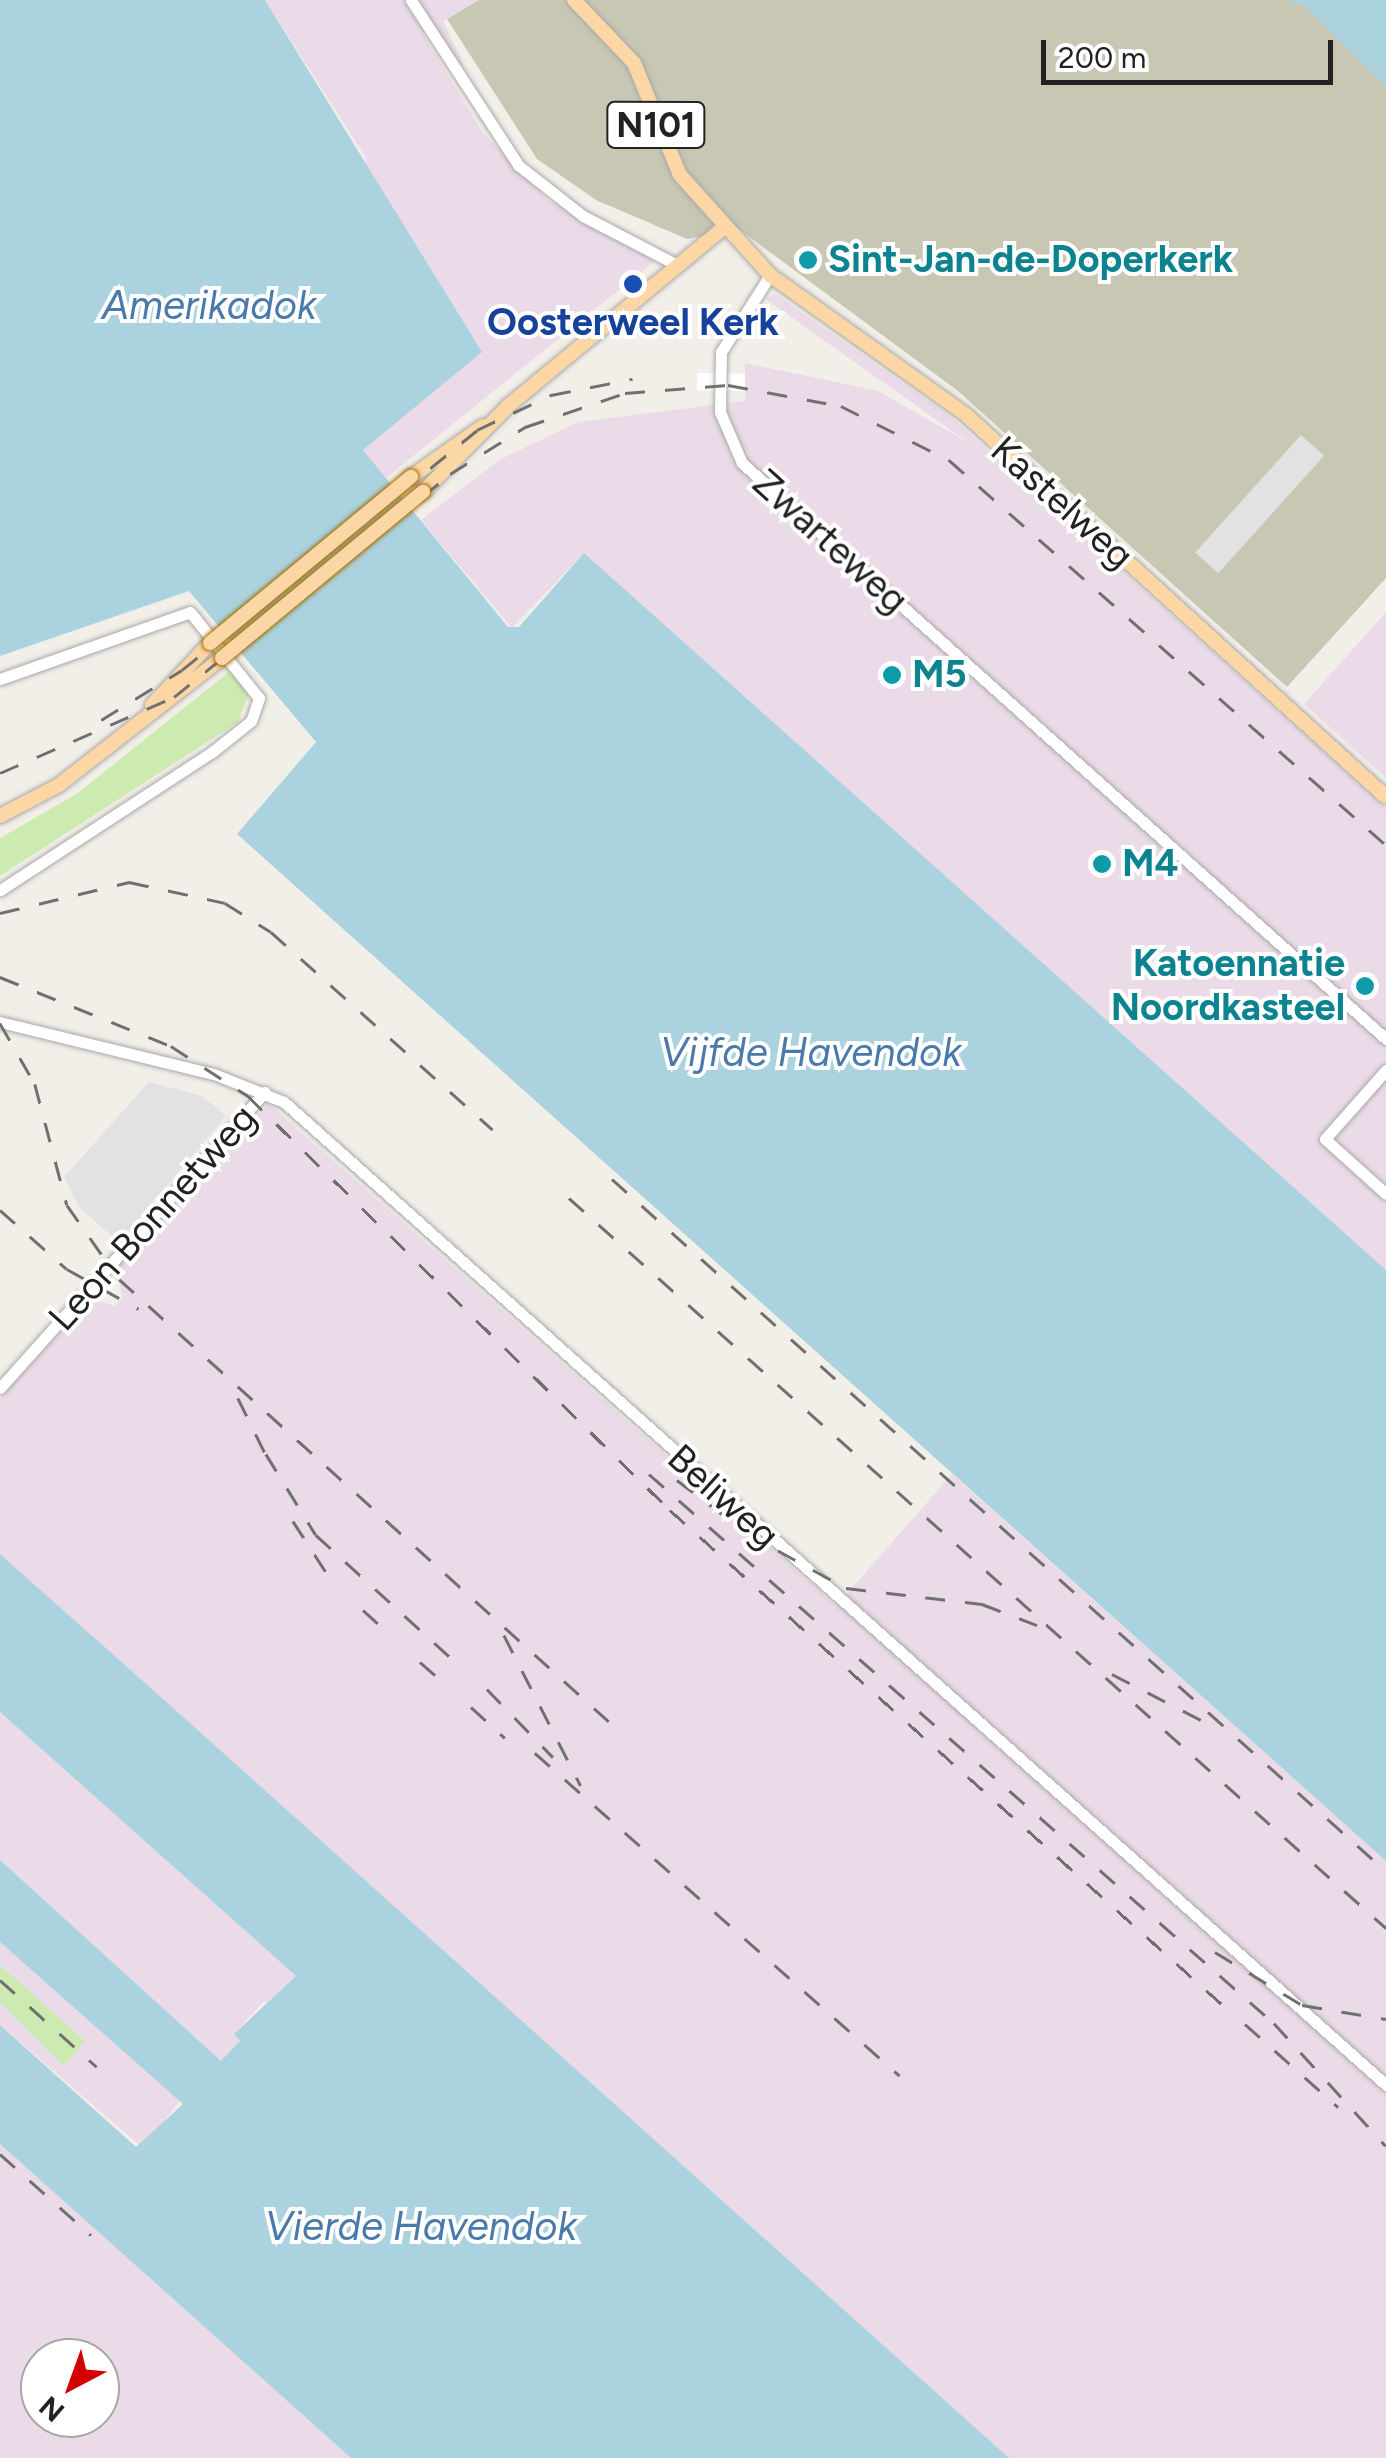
<!DOCTYPE html>
<style>
body{margin:0}
#map{position:relative;width:1386px;height:2458px;overflow:hidden;background:#f2efe9;font-family:Figtree,sans-serif}
div>[style]{position:absolute}
.industrial>*{inset:0;background:#ebdbe8}
.construction>*{inset:0;background:#c7c7b4}
.grass>*{inset:0;background:#cdebb0}
.parking>*{inset:0;background:#e2e2e2;transform-origin:0 0}
.water>*{inset:0;background:#aad3df}
.pier>*{inset:0;background:#fff;transform-origin:0 0}
.roads{filter:drop-shadow(0 0 2px #a9a9a9) drop-shadow(0 0 2px #a9a9a9)}
.minor>*{height:11px;margin:-5.5px;padding:0 5.5px;transform-origin:5.5px;border-radius:5.5px;background:#fff}
.major>*{height:14px;margin:-7px;padding:0 7px;transform-origin:7px;border-radius:7px;background:#fcd6a4}
.rail>*{height:2.5px;margin-top:-1.25px;transform-origin:0;background:repeating-linear-gradient(90deg,#707070 0 20px,transparent 0 40px)}
.bridges{filter:drop-shadow(0 0 2px #a06b00) drop-shadow(0 0 2px #a06b00)}
.major-bridge>*{height:14px;margin:-7px;padding:0 7px;transform-origin:7px;border-radius:7px;background:#fcd6a4}
.dots>*{width:28px;height:28px;translate:-50% -50%;box-sizing:border-box;border:5px solid #fff;border-radius:50%}
span{translate:-50% -50%;white-space:nowrap;text-align:center;line-height:1.15;-webkit-text-stroke:8px #fff;paint-order:stroke}
.shield-label span{padding:2px 8px;background:#fff;border:2px solid;border-radius:8px;-webkit-text-stroke-width:0}
.shield-label{font-size:35px;color:#222;font-weight:700}
.culture-label{font-size:38px;color:#0d838f;font-weight:700}
.left{translate:0 -50%;text-align:left}
.right{translate:-100% -50%;text-align:right}
.transit-label{font-size:38px;color:#164399;font-weight:700}
.street-label{font-size:38px;color:#222}
.water-label{font-size:40px;color:#4a7aab;font-style:italic}
.north{position:absolute;left:20px;top:2338px;width:100px;height:100px;box-sizing:border-box;background:#fff;border:2px solid #a7a7a7;border-radius:50%;rotate:221deg;font-size:28px;font-weight:700;line-height:40px;text-align:center;color:#222}
.north::after{content:'';display:block;margin:auto;width:35px;height:45px;background:#d40000;clip-path:polygon(50% 0,100% 100%,50% 72%,0 100%)}
.scale{position:absolute;left:1041px;top:40px;width:292px;height:45px;box-sizing:border-box;border:5px solid #222;border-top:0;padding-left:12px;font-size:30px;line-height:35px;white-space:nowrap;color:#222;-webkit-text-stroke:8px #fff;paint-order:stroke}
</style>
<div id="map">
<div class="industrial">
<i style="clip-path:polygon(265px 0,479px 0,443px 21px,464px 65px,457px 68px,433px 27px,422px 33px,483px 133px,547px 200px,656px 260px,386px 478px,362px 450px,366px 158px)"></i>
<i style="clip-path:polygon(775px 294px,951px 417px,1386px 808px,1386px 1270px,583px 554px,512px 628px,421px 520px,499px 460px,578px 422px,745px 401px,745px 363px,878px 391px,969px 443px,764px 298px)"></i>
<i style="clip-path:polygon(1386px 612px,1386px 778px,1304px 704px)"></i>
<i style="clip-path:polygon(269px 1104px,836px 1606px,952px 1474px,1386px 1861px,1386px 2458px,1009px 2458px,0 1554px,0 1398px,92px 1298px,114px 1306px,122px 1298px,117px 1264px)"></i>
<i style="clip-path:polygon(0 1712px,296px 1976px,272px 2005px,264px 2001px,234px 2034px,240px 2041px,222px 2061px,215px 2056px,143px 2148px,0 2025px)"></i>
<i style="clip-path:polygon(evenodd,0 2144px,351px 2458px,0 2458px,0 2144px,40px 2358px,100px 2358px,100px 2418px,40px 2418px,40px 2358px)"></i>
</div>
<div class="construction">
<i style="clip-path:polygon(479px 0,1303px 0,1386px 65px,1386px 578px,1287px 687px,958px 391px,740px 230px,687px 239px,596px 200px,537px 159px,447px 19px)"></i>
</div>
<div class="grass">
<i style="clip-path:polygon(230px 671px,249px 693px,238px 722px,0 876px,0 838px,78px 793px)"></i>
<i style="clip-path:polygon(0 1965px,85px 2041px,64px 2066px,0 2002px)"></i>
</div>
<div class="parking">
<i style="left:1301px;top:435px;width:31px;height:158px;rotate:42deg"></i>
<i style="clip-path:polygon(149px 1082px,202px 1096px,226px 1116px,118px 1242px,78px 1206px,64px 1177px)"></i>
</div>
<div class="water">
<i style="clip-path:polygon(0 0,265px 0,482px 352px,363px 450px,508px 627px,519px 627px,584px 553px,1386px 1270px,1386px 1861px,237px 834px,316px 742px,189px 591px,0 656px)"></i>
<i style="clip-path:polygon(1287px 0,1386px 0,1386px 87px,1305px 6px)"></i>
<i style="clip-path:polygon(0 1554px,162px 1698px,1009px 2458px,351px 2458px,0 2144px,0 2025px,136px 2147px,183px 2104px,0 1942px,0 1860px,221px 2061px,240px 2041px,234px 2034px,296px 1976px,0 1712px)"></i>
</div>
<div class="pier">
<i style="left:697px;top:373px;width:48px;height:17px;rotate:1deg"></i>
</div>
<div class="roads">
<div class="minor">
<i style="left:411px;top:0;width:197px;rotate:57deg"></i>
<i style="left:518px;top:165px;width:83px;rotate:38.1deg"></i>
<i style="left:583px;top:216px;width:106px;rotate:27.5deg"></i>
<i style="left:770px;top:275px;width:91px;rotate:122.5deg"></i>
<i style="left:721px;top:352px;width:60px;rotate:91deg"></i>
<i style="left:720px;top:412px;width:56px;rotate:66.7deg"></i>
<i style="left:742px;top:463px;width:864px;rotate:41.81deg"></i>
<i style="left:0;top:679px;width:201px;rotate:-19.4deg"></i>
<i style="left:190px;top:612px;width:110px;rotate:51.3deg"></i>
<i style="left:259px;top:698px;width:24px;rotate:109deg"></i>
<i style="left:251px;top:721px;width:50px;rotate:141.5deg"></i>
<i style="left:212px;top:752px;width:253px;rotate:146.9deg"></i>
<i style="left:0;top:1022px;width:220px;rotate:13.7deg"></i>
<i style="left:214px;top:1074px;width:75px;rotate:21.8deg"></i>
<i style="left:284px;top:1102px;width:1477px;rotate:41.73deg"></i>
<i style="left:1386px;top:1070px;width:92px;rotate:131.5deg"></i>
<i style="left:1325px;top:1139px;width:82px;rotate:42deg"></i>
<i style="left:0;top:1388px;width:397px;rotate:-48.2deg"></i>
</div>
<div class="major">
<i style="left:574px;top:0;width:87px;rotate:46.4deg"></i>
<i style="left:634px;top:63px;width:121px;rotate:67.7deg"></i>
<i style="left:680px;top:175px;width:135px;rotate:48deg"></i>
<i style="left:770px;top:275px;width:239px;rotate:35.5deg"></i>
<i style="left:965px;top:414px;width:569px;rotate:42.29deg"></i>
<i style="left:411px;top:477px;width:88px;rotate:-35.3deg"></i>
<i style="left:423px;top:492px;width:120px;rotate:-45.3deg"></i>
<i style="left:507px;top:407px;width:281px;rotate:-39.6deg"></i>
<i style="left:152px;top:705px;width:85px;rotate:-46.9deg"></i>
<i style="left:0;top:816px;width:67px;rotate:-27.7deg"></i>
<i style="left:59px;top:785px;width:207px;rotate:-37.9deg"></i>
</div>
</div>
<div class="rail">
<i style="left:101px;top:720px;width:95px;rotate:-31.7deg"></i>
<i style="left:182px;top:670px;width:380px;rotate:-39.1deg"></i>
<i style="left:477px;top:430px;width:82px;rotate:-25.3deg"></i>
<i style="left:551px;top:395px;width:83px;rotate:-11.2deg"></i>
<i style="left:0;top:773px;width:190px;rotate:-23.6deg"></i>
<i style="left:174px;top:697px;width:355px;rotate:-38.9deg"></i>
<i style="left:450px;top:474px;width:89px;rotate:-32.1deg"></i>
<i style="left:525px;top:427px;width:106px;rotate:-18.8deg"></i>
<i style="left:625px;top:393px;width:103px;rotate:-4.4deg"></i>
<i style="left:728px;top:385px;width:115px;rotate:10.5deg"></i>
<i style="left:841px;top:406px;width:121px;rotate:26.6deg"></i>
<i style="left:949px;top:460px;width:582px;rotate:41.38deg"></i>
<i style="left:0;top:913px;width:133px;rotate:-13.5deg"></i>
<i style="left:129px;top:882px;width:98px;rotate:12.3deg"></i>
<i style="left:225px;top:903px;width:54px;rotate:32.2deg"></i>
<i style="left:271px;top:932px;width:297px;rotate:41.7deg"></i>
<i style="left:0;top:977px;width:184px;rotate:22deg"></i>
<i style="left:171px;top:1046px;width:92px;rotate:33deg"></i>
<i style="left:248px;top:1096px;width:591px;rotate:44.45deg"></i>
<i style="left:670px;top:1510px;width:744px;rotate:41.84deg"></i>
<i style="left:0;top:1023px;width:70px;rotate:60.2deg"></i>
<i style="left:35px;top:1084px;width:125px;rotate:75.2deg"></i>
<i style="left:67px;top:1205px;width:90px;rotate:54.9deg"></i>
<i style="left:119px;top:1279px;width:666px;rotate:42.08deg"></i>
<i style="left:612px;top:1179px;width:1038px;rotate:41.8deg"></i>
<i style="left:569px;top:1198px;width:1096px;rotate:41.78deg"></i>
<i style="left:0;top:1210px;width:89px;rotate:41.4deg"></i>
<i style="left:67px;top:1269px;width:82px;rotate:29.1deg"></i>
<i style="left:238px;top:1398px;width:75px;rotate:63.8deg"></i>
<i style="left:266px;top:1454px;width:95px;rotate:58.3deg"></i>
<i style="left:316px;top:1535px;width:197px;rotate:42.3deg"></i>
<i style="left:649px;top:1474px;width:832px;rotate:41.3deg"></i>
<i style="left:1274px;top:2023px;width:166px;rotate:47.7deg"></i>
<i style="left:677px;top:1480px;width:75px;rotate:36.9deg"></i>
<i style="left:293px;top:1521px;width:77px;rotate:57.1deg"></i>
<i style="left:743px;top:1531px;width:118px;rotate:29deg"></i>
<i style="left:846px;top:1588px;width:137px;rotate:6.7deg"></i>
<i style="left:982px;top:1604px;width:59px;rotate:20.9deg"></i>
<i style="left:363px;top:1610px;width:39px;rotate:42deg"></i>
<i style="left:504px;top:1635px;width:169px;rotate:63deg"></i>
<i style="left:420px;top:1662px;width:35px;rotate:41deg"></i>
<i style="left:1112px;top:1674px;width:100px;rotate:27.3deg"></i>
<i style="left:487px;top:1689px;width:95px;rotate:45.9deg"></i>
<i style="left:471px;top:1707px;width:46px;rotate:42.4deg"></i>
<i style="left:535px;top:1753px;width:487px;rotate:41.5deg"></i>
<i style="left:1215px;top:1952px;width:102px;rotate:31.3deg"></i>
<i style="left:1302px;top:2005px;width:85px;rotate:9.5deg"></i>
<i style="left:0;top:1980px;width:130px;rotate:41.9deg"></i>
<i style="left:1245px;top:2024px;width:125px;rotate:41.7deg"></i>
<i style="left:0;top:2154px;width:122px;rotate:41.7deg"></i>
</div>
<div class="bridges">
<div class="major-bridge">
<i style="left:210px;top:643px;width:261px;rotate:-39.6deg"></i>
<i style="left:222px;top:658px;width:261px;rotate:-39.6deg"></i>
</div>
</div>
<div class="dots">
<i style="left:808px;top:260px;background:#0f9aa8"></i>
<i style="left:633px;top:284px;background:#1a4fb4"></i>
<i style="left:892px;top:675px;background:#0f9aa8"></i>
<i style="left:1102px;top:864px;background:#0f9aa8"></i>
<i style="left:1365px;top:986px;background:#0f9aa8"></i>
</div>
<div class="shield-label">
<span style="left:656px;top:125px">N101</span>
</div>
<div class="culture-label">
<span class="left" style="left:828px;top:260px">Sint-Jan-de-Doperkerk</span>
<span class="left" style="left:912px;top:675px">M5</span>
<span class="left" style="left:1122px;top:864px">M4</span>
<span class="right" style="left:1345px;top:986px">Katoennatie<br>Noordkasteel</span>
</div>
<div class="transit-label">
<span style="left:633px;top:323px">Oosterweel Kerk</span>
</div>
<div class="street-label">
<span style="left:1062px;top:503px;rotate:42deg">Kastelweg</span>
<span style="left:830px;top:542px;rotate:42deg">Zwarteweg</span>
<span style="left:153px;top:1218px;rotate:-48deg">Leon Bonnetweg</span>
<span style="left:723px;top:1497px;rotate:42deg">Beliweg</span>
</div>
<div class="water-label">
<span style="left:209px;top:305px">Amerikadok</span>
<span style="left:811px;top:1052px">Vijfde Havendok</span>
<span style="left:421px;top:2226px">Vierde Havendok</span>
</div>
<div class="north">N</div>
<div class="scale">200 m</div>
</div>
